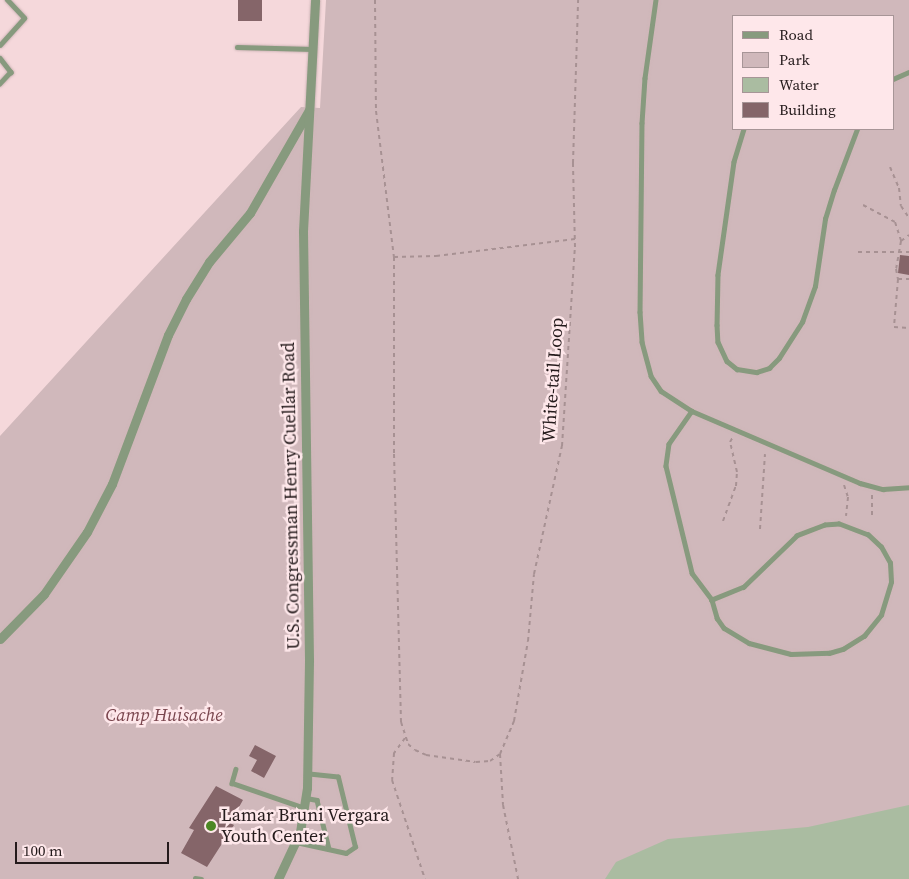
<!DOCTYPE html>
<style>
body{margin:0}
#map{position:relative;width:909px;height:879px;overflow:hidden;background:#f5d8db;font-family:"Source Serif 4",serif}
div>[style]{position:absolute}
.green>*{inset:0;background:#d0b8bb}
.water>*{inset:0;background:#aabca1}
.building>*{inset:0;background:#856569;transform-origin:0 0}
.path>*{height:2px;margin-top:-1px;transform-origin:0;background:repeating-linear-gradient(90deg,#a79193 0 4px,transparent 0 8px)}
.roads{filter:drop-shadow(0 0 1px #cfb6b8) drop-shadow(0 0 1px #cfb6b8)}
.service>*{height:4.5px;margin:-2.25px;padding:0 2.25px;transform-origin:2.25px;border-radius:2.25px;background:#879a7e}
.minor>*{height:9px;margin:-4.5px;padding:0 4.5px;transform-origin:4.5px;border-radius:4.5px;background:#879a7e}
.dots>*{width:14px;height:14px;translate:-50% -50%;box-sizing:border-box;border:2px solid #fee7ea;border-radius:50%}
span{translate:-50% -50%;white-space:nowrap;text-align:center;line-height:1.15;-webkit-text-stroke:5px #fee7ea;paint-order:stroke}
.street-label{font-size:18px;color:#241a1b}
.park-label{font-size:18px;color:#7a464e;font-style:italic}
.poi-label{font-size:18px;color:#241a1b}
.left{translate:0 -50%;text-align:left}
.legend{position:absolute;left:732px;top:15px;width:162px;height:115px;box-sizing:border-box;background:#fee7ea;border:1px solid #a79597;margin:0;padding:6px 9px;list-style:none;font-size:15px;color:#241a1b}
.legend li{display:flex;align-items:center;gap:10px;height:25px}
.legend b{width:25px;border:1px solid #a79597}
.scale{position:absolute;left:15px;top:842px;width:154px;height:22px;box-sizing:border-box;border:2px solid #241a1b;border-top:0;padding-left:6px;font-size:15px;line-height:18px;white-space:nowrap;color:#241a1b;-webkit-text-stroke:4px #fee7ea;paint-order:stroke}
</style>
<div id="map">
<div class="green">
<i style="clip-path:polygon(evenodd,326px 0,909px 0,909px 879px,0 879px,0 436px,301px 107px,320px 108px,326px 0,733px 16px,893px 16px,893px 129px,733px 129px,733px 16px)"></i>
</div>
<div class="water">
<i style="clip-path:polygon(909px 805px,909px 879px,605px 879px,616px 862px,668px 839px,808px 827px)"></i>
</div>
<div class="building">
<i style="left:238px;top:0;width:24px;height:21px"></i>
<i style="clip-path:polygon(900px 255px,909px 256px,909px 275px,898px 273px)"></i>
<i style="clip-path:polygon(255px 745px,276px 756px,264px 778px,251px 771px,257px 760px,249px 756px)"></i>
<i style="clip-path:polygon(216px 786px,243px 800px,230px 823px,234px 825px,207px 867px,181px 853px,194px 830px,189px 828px)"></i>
</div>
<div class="path">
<i style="left:375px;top:0;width:111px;rotate:89.5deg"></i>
<i style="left:376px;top:111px;width:147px;rotate:83deg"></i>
<i style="left:394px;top:257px;width:197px;rotate:90deg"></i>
<i style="left:394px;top:454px;width:268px;rotate:88.5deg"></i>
<i style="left:401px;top:722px;width:23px;rotate:72deg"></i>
<i style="left:408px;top:744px;width:9px;rotate:41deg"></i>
<i style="left:415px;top:750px;width:12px;rotate:24deg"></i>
<i style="left:426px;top:755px;width:50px;rotate:8deg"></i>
<i style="left:476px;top:762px;width:14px;rotate:-4deg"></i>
<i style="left:490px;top:761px;width:12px;rotate:-35deg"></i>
<i style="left:500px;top:754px;width:36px;rotate:-67deg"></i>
<i style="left:514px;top:721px;width:81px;rotate:-80.1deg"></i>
<i style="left:528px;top:641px;width:67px;rotate:-84.9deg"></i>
<i style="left:534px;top:574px;width:131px;rotate:-77.7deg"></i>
<i style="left:562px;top:446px;width:199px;rotate:-86.3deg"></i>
<i style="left:575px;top:247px;width:84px;rotate:-91.4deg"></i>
<i style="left:573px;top:163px;width:163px;rotate:-88.2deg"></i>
<i style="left:890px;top:167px;width:23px;rotate:67deg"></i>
<i style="left:899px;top:188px;width:18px;rotate:84deg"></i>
<i style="left:901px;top:206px;width:14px;rotate:56deg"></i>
<i style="left:863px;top:205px;width:36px;rotate:28deg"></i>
<i style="left:895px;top:222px;width:20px;rotate:72deg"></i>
<i style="left:901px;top:241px;width:28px;rotate:100deg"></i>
<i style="left:896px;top:269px;width:10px;rotate:79deg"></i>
<i style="left:898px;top:279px;width:48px;rotate:94.8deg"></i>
<i style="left:894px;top:327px;width:15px;rotate:4deg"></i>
<i style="left:901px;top:241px;width:10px;rotate:-37deg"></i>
<i style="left:858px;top:252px;width:51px"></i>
<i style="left:394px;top:257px;width:42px;rotate:-1.4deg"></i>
<i style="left:436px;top:256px;width:140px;rotate:-7deg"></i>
<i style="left:898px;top:279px;width:11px"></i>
<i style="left:844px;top:485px;width:13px;rotate:72deg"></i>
<i style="left:848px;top:497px;width:19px;rotate:96deg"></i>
<i style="left:872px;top:495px;width:23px;rotate:90deg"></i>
<i style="left:723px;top:521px;width:37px;rotate:-70deg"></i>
<i style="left:736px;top:486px;width:14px;rotate:-86deg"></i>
<i style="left:737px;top:472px;width:31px;rotate:-103deg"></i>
<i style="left:730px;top:442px;width:6px;rotate:-59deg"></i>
<i style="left:760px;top:529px;width:75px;rotate:-86.2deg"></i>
<i style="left:405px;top:738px;width:19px;rotate:126deg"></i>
<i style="left:394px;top:753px;width:27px;rotate:94deg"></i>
<i style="left:392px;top:780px;width:104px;rotate:71.6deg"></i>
<i style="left:500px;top:754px;width:51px;rotate:86.6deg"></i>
<i style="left:503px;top:805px;width:76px;rotate:78.5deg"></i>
</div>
<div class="roads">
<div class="service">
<i style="left:656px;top:0;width:79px;rotate:98deg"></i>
<i style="left:645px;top:78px;width:45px;rotate:93.8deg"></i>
<i style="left:642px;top:123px;width:189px;rotate:90.6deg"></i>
<i style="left:640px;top:312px;width:30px;rotate:86deg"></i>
<i style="left:642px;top:342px;width:35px;rotate:75deg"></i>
<i style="left:651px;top:376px;width:18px;rotate:56deg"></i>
<i style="left:661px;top:391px;width:37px;rotate:33deg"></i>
<i style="left:692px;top:411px;width:183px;rotate:23.2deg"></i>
<i style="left:860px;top:483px;width:24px;rotate:15deg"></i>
<i style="left:883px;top:489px;width:26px;rotate:-4deg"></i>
<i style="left:0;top:45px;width:36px;rotate:-48deg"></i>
<i style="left:24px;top:18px;width:25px;rotate:-133deg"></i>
<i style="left:237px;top:47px;width:76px;rotate:1.5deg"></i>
<i style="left:0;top:58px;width:18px;rotate:52deg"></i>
<i style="left:11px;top:72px;width:16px;rotate:133deg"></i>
<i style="left:893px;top:79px;width:17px;rotate:-24deg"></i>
<i style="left:744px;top:129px;width:34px;rotate:107deg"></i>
<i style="left:734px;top:162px;width:114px;rotate:98.1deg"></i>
<i style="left:718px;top:275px;width:50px;rotate:91.1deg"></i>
<i style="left:717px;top:325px;width:17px;rotate:87deg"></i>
<i style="left:718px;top:342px;width:21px;rotate:65deg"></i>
<i style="left:727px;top:361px;width:13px;rotate:39deg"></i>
<i style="left:737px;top:369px;width:20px;rotate:9deg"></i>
<i style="left:757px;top:372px;width:13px;rotate:-18deg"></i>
<i style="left:769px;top:368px;width:14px;rotate:-45deg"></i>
<i style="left:779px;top:358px;width:43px;rotate:-57.4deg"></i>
<i style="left:802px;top:322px;width:38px;rotate:-70deg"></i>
<i style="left:815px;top:286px;width:68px;rotate:-81.5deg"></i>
<i style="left:825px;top:219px;width:30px;rotate:-73deg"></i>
<i style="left:834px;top:190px;width:65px;rotate:-69.3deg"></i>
<i style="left:692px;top:411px;width:40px;rotate:124.9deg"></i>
<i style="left:669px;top:444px;width:22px;rotate:98deg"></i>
<i style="left:666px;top:466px;width:110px;rotate:76.3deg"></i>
<i style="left:692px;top:573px;width:34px;rotate:53deg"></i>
<i style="left:712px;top:600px;width:19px;rotate:74deg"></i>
<i style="left:717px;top:618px;width:12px;rotate:55deg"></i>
<i style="left:724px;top:628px;width:29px;rotate:31deg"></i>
<i style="left:749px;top:643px;width:43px;rotate:14.7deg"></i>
<i style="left:791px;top:654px;width:38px;rotate:-2deg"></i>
<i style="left:829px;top:653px;width:15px;rotate:-16deg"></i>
<i style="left:843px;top:649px;width:25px;rotate:-32deg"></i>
<i style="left:864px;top:636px;width:27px;rotate:-51deg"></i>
<i style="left:881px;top:615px;width:34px;rotate:-73deg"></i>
<i style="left:891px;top:582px;width:19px;rotate:-93deg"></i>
<i style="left:890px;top:563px;width:18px;rotate:-119deg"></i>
<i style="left:881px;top:547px;width:18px;rotate:-137deg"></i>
<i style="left:868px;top:535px;width:31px;rotate:-159deg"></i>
<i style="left:839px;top:524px;width:14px;rotate:176deg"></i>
<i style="left:825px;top:525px;width:30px;rotate:159deg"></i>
<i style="left:797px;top:536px;width:74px;rotate:136.1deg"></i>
<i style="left:744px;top:587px;width:35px;rotate:158deg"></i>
<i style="left:236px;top:769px;width:15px;rotate:106deg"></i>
<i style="left:232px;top:783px;width:77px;rotate:18.9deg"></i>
<i style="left:306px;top:798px;width:11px;rotate:10deg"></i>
<i style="left:317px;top:800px;width:50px;rotate:76.2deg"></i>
<i style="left:296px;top:842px;width:51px;rotate:12.4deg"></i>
<i style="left:346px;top:853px;width:11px;rotate:-34deg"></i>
<i style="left:355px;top:847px;width:72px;rotate:-103.7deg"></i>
<i style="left:338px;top:777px;width:31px;rotate:-174deg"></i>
<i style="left:195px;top:878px;width:6px;rotate:9deg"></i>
</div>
<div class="minor">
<i style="left:0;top:639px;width:63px;rotate:-45.6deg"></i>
<i style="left:44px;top:594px;width:75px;rotate:-55.3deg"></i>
<i style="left:87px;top:532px;width:54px;rotate:-62.5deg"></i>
<i style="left:112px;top:484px;width:159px;rotate:-69.4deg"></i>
<i style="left:168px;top:335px;width:40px;rotate:-63.4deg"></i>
<i style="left:186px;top:299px;width:44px;rotate:-58.1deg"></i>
<i style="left:209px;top:262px;width:64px;rotate:-50.1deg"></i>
<i style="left:250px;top:213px;width:119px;rotate:-60.2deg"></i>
<i style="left:278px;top:879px;width:52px;rotate:-64.9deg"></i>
<i style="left:300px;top:832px;width:45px;rotate:-81deg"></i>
<i style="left:307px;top:788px;width:128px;rotate:-89.1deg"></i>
<i style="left:309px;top:660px;width:429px;rotate:-90.8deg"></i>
<i style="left:303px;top:231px;width:231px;rotate:-87deg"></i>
</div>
</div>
<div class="dots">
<i style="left:211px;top:826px;background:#4c8825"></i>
</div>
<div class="street-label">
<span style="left:553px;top:380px;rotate:-86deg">White-tail Loop</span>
<span style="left:291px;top:496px;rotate:-91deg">U.S. Congressman Henry Cuellar Road</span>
</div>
<div class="park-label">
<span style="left:164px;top:715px">Camp Huisache</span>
</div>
<div class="poi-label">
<span class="left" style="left:221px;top:826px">Lamar Bruni Vergara<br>Youth Center</span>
</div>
<ul class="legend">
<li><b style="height:6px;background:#879a7e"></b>Road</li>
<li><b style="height:14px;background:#d0b8bb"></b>Park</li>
<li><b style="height:14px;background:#aabca1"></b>Water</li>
<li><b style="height:14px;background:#856569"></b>Building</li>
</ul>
<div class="scale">100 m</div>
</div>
